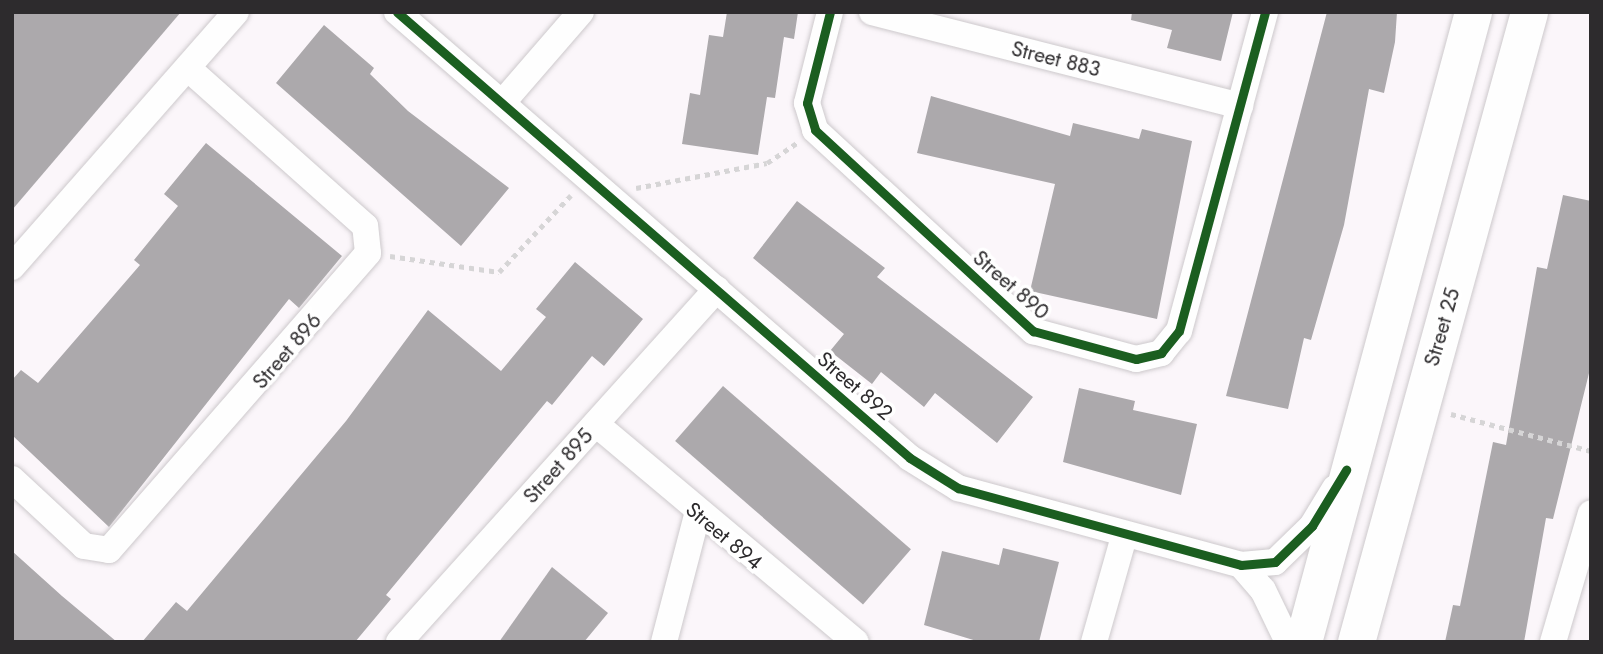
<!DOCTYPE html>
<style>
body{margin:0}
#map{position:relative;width:1603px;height:654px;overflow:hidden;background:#fbf6fa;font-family:Jost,sans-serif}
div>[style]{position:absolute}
.building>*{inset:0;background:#aca9ac;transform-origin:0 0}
.path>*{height:4.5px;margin-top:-2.25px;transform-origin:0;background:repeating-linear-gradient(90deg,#d6d5d6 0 5px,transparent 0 10px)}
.roads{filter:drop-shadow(0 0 2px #cdc9cc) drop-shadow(0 0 2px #cdc9cc)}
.street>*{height:26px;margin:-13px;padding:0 13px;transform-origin:13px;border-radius:13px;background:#fefefe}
.secondary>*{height:37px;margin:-18.5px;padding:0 18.5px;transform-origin:18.5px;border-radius:18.5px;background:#fefefe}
.cycleway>*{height:9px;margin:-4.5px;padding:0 4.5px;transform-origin:4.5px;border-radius:4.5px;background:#1b5e20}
span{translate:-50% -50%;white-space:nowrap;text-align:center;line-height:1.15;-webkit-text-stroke:7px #fff;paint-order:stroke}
.street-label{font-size:21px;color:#2d2b2d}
.frame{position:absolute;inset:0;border:14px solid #2d2b2d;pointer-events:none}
</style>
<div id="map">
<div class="building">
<i style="clip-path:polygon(12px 12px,181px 12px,12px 210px)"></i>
<i style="clip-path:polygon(727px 12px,798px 12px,794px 39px,784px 37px,775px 98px,767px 97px,758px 155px,682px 144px,690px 93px,700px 95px,709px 35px,723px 37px)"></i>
<i style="clip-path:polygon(1132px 12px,1233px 12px,1221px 61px,1167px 48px,1172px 30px,1131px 20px)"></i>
<i style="clip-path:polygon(1327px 12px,1397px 12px,1395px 42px,1384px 93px,1369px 89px,1344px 225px,1311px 340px,1304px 338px,1288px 409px,1226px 396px)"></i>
<i style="clip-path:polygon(324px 25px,374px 68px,370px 74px,408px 111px,509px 188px,461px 246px,276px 83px)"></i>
<i style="clip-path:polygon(931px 96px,1070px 136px,1073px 123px,1139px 139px,1142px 129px,1192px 141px,1157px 319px,1030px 291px,1055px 184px,917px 153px)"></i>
<i style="clip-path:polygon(206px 143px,342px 256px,299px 308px,289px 299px,109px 527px,12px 435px,12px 380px,21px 370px,38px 383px,140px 265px,134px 260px,178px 206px,164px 194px)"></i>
<i style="clip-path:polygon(1563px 195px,1591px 201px,1591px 365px,1553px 519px,1546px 518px,1524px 642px,1445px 642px,1453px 605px,1460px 606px,1493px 442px,1506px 445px,1537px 267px,1547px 269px)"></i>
<i style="clip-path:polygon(797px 201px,885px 268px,877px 277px,1033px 397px,997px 443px,935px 393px,924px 407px,881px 372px,872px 384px,830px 351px,844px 334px,753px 258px)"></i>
<i style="clip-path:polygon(575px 262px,643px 319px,604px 366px,592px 356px,552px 405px,547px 401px,386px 595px,391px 599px,355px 642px,142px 642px,176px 602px,187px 611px,346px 421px,428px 310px,501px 371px,546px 317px,536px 309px)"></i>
<i style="left:723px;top:386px;width:249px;height:73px;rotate:41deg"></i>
<i style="clip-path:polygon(1079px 388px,1135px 401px,1133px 410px,1197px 424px,1181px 495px,1063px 462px)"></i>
<i style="clip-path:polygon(1003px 548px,1059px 562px,1039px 642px,980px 642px,924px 625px,942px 551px,999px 565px)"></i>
<i style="clip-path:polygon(12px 551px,62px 596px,117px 642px,12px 642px)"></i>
<i style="clip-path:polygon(552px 567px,608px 613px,584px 642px,499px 642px)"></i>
</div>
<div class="path">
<i style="left:636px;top:188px;width:133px;rotate:-10.8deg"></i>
<i style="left:767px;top:163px;width:36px;rotate:-34deg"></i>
<i style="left:390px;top:256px;width:110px;rotate:8.4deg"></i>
<i style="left:499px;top:272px;width:105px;rotate:-46.9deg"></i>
<i style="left:1451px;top:414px;width:145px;rotate:14.8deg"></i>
</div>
<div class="roads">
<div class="street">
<i style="left:397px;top:12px;width:680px;rotate:41deg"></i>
<i style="left:910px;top:458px;width:57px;rotate:32deg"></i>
<i style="left:958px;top:488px;width:293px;rotate:15.2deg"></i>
<i style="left:1241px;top:565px;width:34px;rotate:-5deg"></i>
<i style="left:1275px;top:562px;width:52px;rotate:-44.2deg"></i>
<i style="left:1312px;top:526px;width:44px;rotate:-58.8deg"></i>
<i style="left:830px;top:12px;width:94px;rotate:104.2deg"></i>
<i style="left:807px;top:103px;width:28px;rotate:73deg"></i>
<i style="left:815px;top:130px;width:297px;rotate:42.7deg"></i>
<i style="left:1033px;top:331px;width:107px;rotate:15.2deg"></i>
<i style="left:1136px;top:359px;width:26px;rotate:-13deg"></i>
<i style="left:1161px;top:353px;width:28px;rotate:-51deg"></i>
<i style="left:1179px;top:331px;width:330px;rotate:-74.9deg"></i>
<i style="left:872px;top:12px;width:380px;rotate:14.3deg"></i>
<i style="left:503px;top:102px;width:119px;rotate:-49.1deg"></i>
<i style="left:12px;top:267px;width:339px;rotate:-48.7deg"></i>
<i style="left:596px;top:424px;width:339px;rotate:40deg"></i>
<i style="left:12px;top:479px;width:98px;rotate:42.9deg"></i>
<i style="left:84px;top:546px;width:25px;rotate:9deg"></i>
<i style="left:109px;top:550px;width:394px;rotate:-48.9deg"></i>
<i style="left:368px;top:253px;width:27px;rotate:-96deg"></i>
<i style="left:365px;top:226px;width:236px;rotate:-138.3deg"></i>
<i style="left:1241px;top:565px;width:33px;rotate:49deg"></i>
<i style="left:1263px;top:590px;width:58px;rotate:64.3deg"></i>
<i style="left:399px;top:642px;width:475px;rotate:-48deg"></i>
<i style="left:664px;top:642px;width:131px;rotate:-75.4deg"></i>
<i style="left:1094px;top:642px;width:109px;rotate:-74.1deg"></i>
<i style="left:1553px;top:642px;width:134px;rotate:-73.6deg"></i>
</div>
<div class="secondary">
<i style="left:1303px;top:642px;width:653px;rotate:-74.9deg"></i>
<i style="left:1356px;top:642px;width:653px;rotate:-74.64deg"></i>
</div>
</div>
<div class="cycleway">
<i style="left:397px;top:12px;width:680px;rotate:41deg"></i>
<i style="left:910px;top:458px;width:57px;rotate:32deg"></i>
<i style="left:958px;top:488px;width:293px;rotate:15.2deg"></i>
<i style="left:1241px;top:565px;width:34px;rotate:-5deg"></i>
<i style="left:1275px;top:562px;width:52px;rotate:-44.2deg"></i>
<i style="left:1312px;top:526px;width:66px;rotate:-58.7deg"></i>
<i style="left:830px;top:12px;width:94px;rotate:104.2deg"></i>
<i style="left:807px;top:103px;width:28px;rotate:73deg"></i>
<i style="left:815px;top:130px;width:297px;rotate:42.7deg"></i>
<i style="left:1033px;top:331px;width:107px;rotate:15.2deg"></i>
<i style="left:1136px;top:359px;width:26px;rotate:-13deg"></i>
<i style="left:1161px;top:353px;width:28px;rotate:-51deg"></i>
<i style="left:1179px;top:331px;width:330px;rotate:-74.9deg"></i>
</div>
<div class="street-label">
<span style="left:1056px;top:59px;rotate:14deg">Street 883</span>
<span style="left:1011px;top:285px;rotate:41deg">Street 890</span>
<span style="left:1442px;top:327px;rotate:-74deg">Street 25</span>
<span style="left:287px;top:351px;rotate:-49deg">Street 896</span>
<span style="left:855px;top:386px;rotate:41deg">Street 892</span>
<span style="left:558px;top:466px;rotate:-48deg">Street 895</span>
<span style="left:724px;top:536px;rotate:40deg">Street 894</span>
</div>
<div class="frame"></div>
</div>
